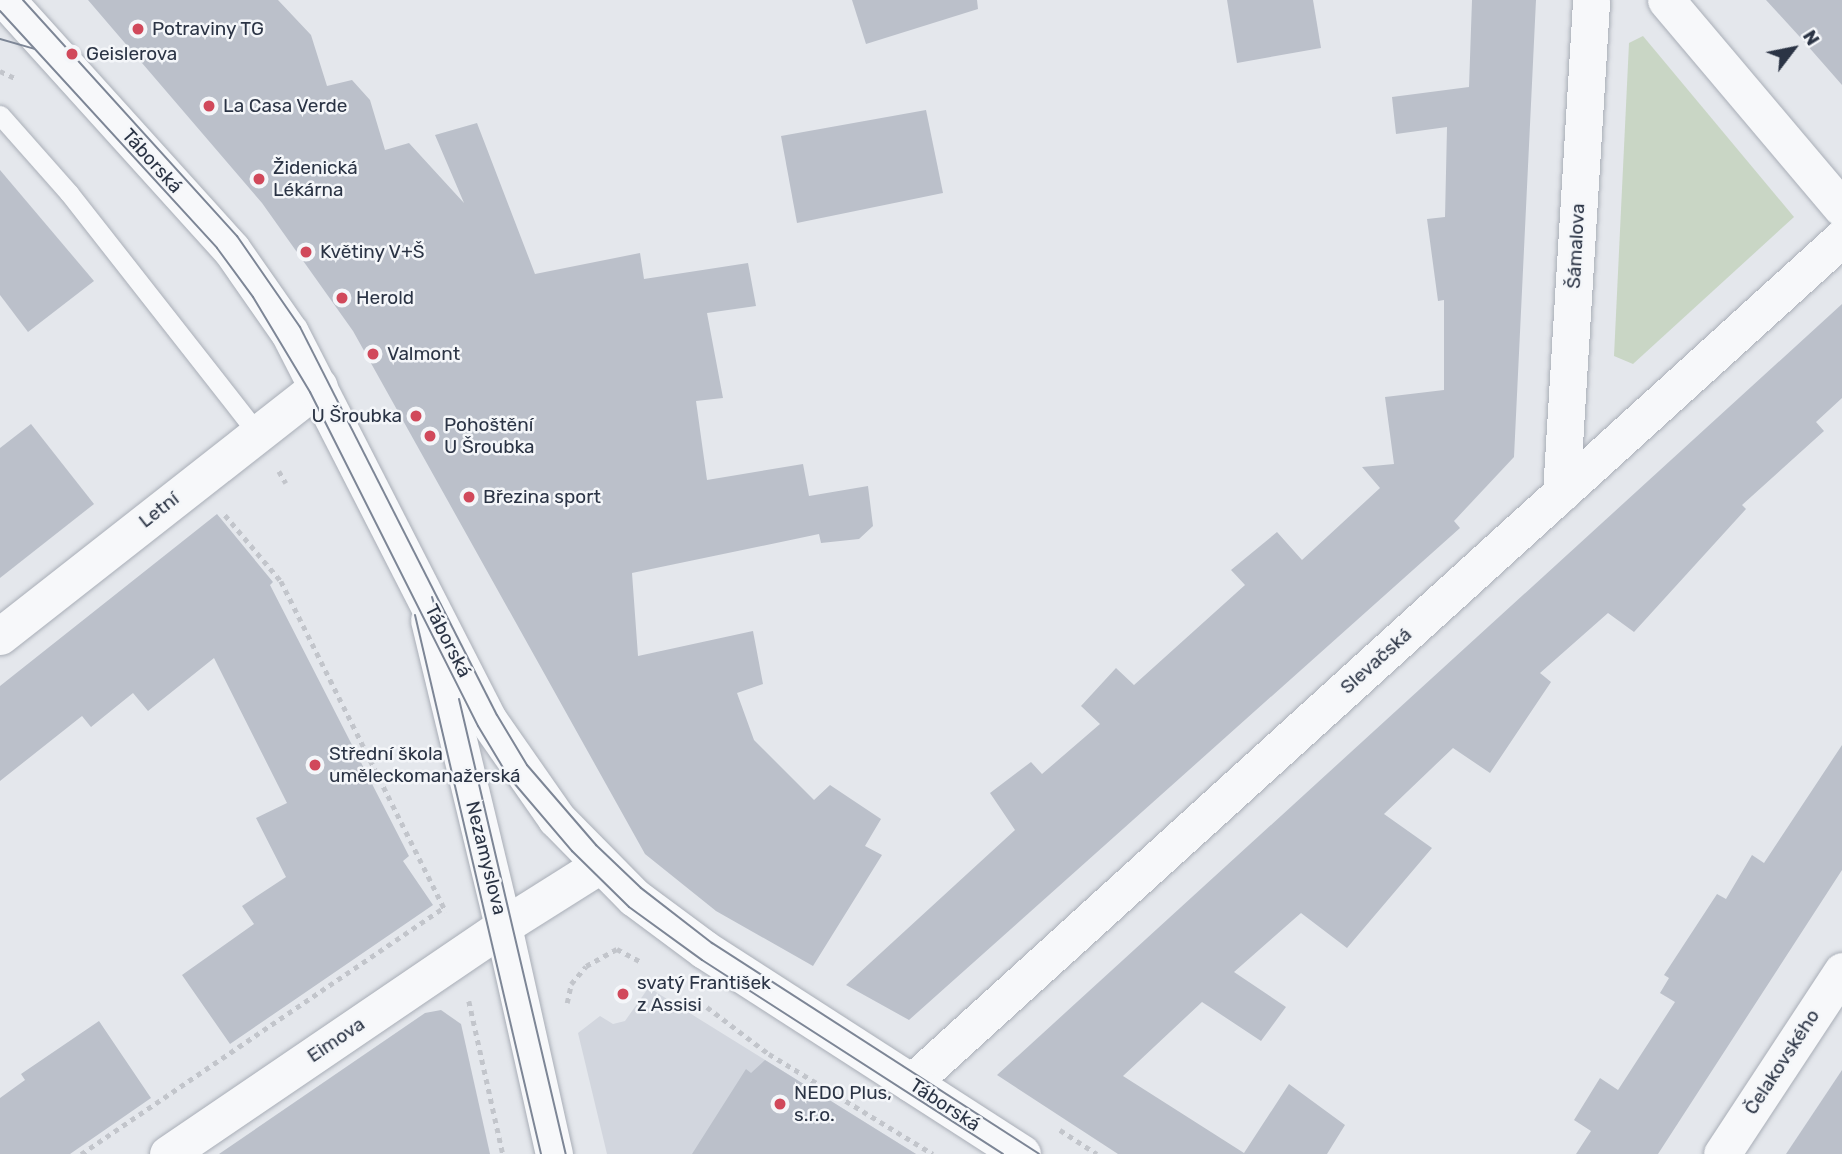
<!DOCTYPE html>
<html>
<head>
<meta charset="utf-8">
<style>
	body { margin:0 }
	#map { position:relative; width:1842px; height:1154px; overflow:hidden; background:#e4e7ec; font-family:Rubik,sans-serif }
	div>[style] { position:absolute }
	.built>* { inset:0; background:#d2d6de }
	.green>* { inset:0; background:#c9d6c5 }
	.building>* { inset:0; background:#bbc0ca }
	.path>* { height:4.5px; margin-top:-2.25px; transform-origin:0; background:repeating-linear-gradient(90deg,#c2c5cb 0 5px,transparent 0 10px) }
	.roads { filter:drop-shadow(0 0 2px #a9aeb7) drop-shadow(0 0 2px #a9aeb7) }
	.service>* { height:19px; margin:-9.5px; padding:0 9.5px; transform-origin:9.5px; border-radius:9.5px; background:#f7f8fa }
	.minor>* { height:37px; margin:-18.5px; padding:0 18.5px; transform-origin:18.5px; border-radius:18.5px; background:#f7f8fa }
	.tertiary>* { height:38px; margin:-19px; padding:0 19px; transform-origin:19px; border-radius:19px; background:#f7f8fa }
	.tram>* { height:2px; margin:-1px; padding:0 1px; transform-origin:1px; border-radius:1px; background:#7d8696 }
	.dots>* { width:19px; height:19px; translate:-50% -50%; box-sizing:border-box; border:4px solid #f4f6f9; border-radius:50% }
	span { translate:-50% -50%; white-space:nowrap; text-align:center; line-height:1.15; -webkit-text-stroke:5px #f4f6f9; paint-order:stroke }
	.poi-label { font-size:19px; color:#2b3445 }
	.left { translate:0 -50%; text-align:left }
	.right { translate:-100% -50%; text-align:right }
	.street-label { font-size:19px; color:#2b3445 }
	.north { position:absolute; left:1758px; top:14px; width:70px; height:70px; -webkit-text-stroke:5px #f4f6f9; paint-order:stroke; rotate:58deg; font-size:19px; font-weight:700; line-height:28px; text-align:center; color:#2b3445 }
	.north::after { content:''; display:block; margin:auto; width:24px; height:32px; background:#2b3445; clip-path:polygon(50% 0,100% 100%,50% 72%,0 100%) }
</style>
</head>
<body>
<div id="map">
	<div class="built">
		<div style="clip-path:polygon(649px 987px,659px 994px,916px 1154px,607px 1154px,578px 1033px,600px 1016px,613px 1024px,625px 1021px)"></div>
	</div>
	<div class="green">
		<div style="clip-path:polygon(1643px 36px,1794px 217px,1633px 364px,1614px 356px,1629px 43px)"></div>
	</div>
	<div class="building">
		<div style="clip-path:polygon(88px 0,278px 0,311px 35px,327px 86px,352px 80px,370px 100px,385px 150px,409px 143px,464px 203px,435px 135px,477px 123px,535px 274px,640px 253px,644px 279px,748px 263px,756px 306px,707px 313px,723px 398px,696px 401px,707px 480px,803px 464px,809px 496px,868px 486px,873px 526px,859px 539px,821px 543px,819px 534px,632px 573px,638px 656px,753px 631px,763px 684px,737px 693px,754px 740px,814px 800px,830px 785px,881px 819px,865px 846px,882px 855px,813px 966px,716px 911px,645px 854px,353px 331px,262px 203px)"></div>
		<div style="clip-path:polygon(852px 0,977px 0,978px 9px,866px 44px)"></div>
		<div style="clip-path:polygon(1227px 0,1313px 0,1321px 48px,1237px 63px)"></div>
		<div style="clip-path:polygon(1472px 0,1536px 0,1514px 457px,1454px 521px,1460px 528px,909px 1020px,846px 985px,1015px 830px,990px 793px,1031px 762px,1042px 774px,1100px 724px,1081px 706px,1116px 668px,1134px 685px,1245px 585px,1231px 570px,1277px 532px,1302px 560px,1380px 488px,1362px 467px,1394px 464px,1385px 397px,1444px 390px,1444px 300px,1438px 301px,1427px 219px,1445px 217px,1447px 127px,1396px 134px,1392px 97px,1469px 87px)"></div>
		<div style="clip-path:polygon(1766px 0,1842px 0,1842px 85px,1799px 36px)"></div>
		<div style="clip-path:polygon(926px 110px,943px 193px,797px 223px,781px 136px)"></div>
		<div style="clip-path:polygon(0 170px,94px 281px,28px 332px,0 295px)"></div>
		<div style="clip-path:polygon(1842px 304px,1842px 398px,1816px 422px,1824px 431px,1742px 505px,1746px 509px,1634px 632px,1608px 613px,1540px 673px,1551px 682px,1490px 773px,1453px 748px,1384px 814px,1432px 848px,1347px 948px,1301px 913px,1234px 972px,1286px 1007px,1261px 1041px,1202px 1002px,1123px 1076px,1244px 1153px,1289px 1084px,1345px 1125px,1327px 1154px,1118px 1154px,997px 1075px)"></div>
		<div style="clip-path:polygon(31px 424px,94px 504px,0 578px,0 448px)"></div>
		<div style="clip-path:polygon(217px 514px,273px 582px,270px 585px,409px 856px,403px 861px,433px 905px,230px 1044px,182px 975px,254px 924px,242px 906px,286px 877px,256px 818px,287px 803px,214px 658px,148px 711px,133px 693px,91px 727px,82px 716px,0 781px,0 686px)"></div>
		<div style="clip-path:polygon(1842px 745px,1842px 870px,1658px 1154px,1576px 1154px,1591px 1131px,1574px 1120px,1600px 1078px,1618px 1090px,1675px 1002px,1660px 993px,1669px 978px,1664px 975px,1717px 894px,1726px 899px,1752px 855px,1764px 863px)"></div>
		<div style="clip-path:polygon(441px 1010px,461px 1024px,490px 1154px,219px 1154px,425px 1013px)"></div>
		<div style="clip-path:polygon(99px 1021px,151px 1098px,70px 1154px,0 1154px,0 1098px,25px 1080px,21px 1074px)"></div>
		<div style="clip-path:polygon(765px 1060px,916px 1154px,692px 1154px,746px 1069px,751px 1073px)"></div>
		<div style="clip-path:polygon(1842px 1070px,1842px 1154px,1786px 1154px)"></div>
	</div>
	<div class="path">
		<div style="left:0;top:71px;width:17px;rotate:25deg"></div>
		<div style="left:279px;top:471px;width:14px;rotate:60deg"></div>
		<div style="left:225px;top:515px;width:87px;rotate:49.7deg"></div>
		<div style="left:281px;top:581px;width:370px;rotate:63.5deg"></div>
		<div style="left:469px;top:1001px;width:157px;rotate:77.5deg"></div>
		<div style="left:567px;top:1003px;width:19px;rotate:-78deg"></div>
		<div style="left:571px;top:984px;width:23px;rotate:-50deg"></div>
		<div style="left:586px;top:966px;width:35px;rotate:-29deg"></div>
		<div style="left:617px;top:949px;width:26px;rotate:28deg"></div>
		<div style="left:707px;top:1007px;width:78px;rotate:37.2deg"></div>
		<div style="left:769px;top:1054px;width:192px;rotate:31.4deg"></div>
		<div style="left:1060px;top:1130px;width:44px;rotate:33deg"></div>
		<div style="left:81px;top:1154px;width:439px;rotate:-34.2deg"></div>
	</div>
	<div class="roads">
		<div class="service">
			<div style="left:0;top:115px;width:104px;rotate:48.5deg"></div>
			<div style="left:69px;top:193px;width:305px;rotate:51.9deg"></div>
		</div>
		<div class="minor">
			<div style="left:1666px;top:0;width:272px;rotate:49.8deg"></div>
			<div style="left:1561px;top:493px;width:494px;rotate:-86.5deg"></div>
			<div style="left:429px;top:620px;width:315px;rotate:76.4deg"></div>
			<div style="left:503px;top:926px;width:115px;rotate:-32.2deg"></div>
			<div style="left:0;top:636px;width:405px;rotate:-38.1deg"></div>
			<div style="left:911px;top:1083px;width:1257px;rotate:-42.23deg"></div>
			<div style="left:168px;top:1154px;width:405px;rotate:-34.2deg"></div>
			<div style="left:503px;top:926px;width:234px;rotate:77.4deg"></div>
			<div style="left:1722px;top:1154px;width:219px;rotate:-56.7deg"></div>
		</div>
		<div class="tertiary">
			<div style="left:6px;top:0;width:337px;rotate:47.9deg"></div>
			<div style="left:232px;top:250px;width:101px;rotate:55.1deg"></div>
			<div style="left:290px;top:333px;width:435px;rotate:62.9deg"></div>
			<div style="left:488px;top:720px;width:121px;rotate:55.1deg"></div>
			<div style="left:557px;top:819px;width:111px;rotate:45.4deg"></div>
			<div style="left:635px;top:898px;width:87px;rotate:36.6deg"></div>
			<div style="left:705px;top:950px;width:377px;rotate:32.8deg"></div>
		</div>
	</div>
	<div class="tram">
		<div style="left:23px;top:0;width:319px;rotate:47.8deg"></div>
		<div style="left:237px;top:236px;width:111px;rotate:55.3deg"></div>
		<div style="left:300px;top:327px;width:435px;rotate:63.1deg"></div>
		<div style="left:497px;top:715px;width:58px;rotate:59deg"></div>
		<div style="left:527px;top:765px;width:106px;rotate:49.2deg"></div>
		<div style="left:596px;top:845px;width:62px;rotate:43.7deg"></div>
		<div style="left:641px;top:888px;width:90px;rotate:37.8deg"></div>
		<div style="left:712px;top:943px;width:389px;rotate:32.8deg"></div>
		<div style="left:0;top:11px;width:321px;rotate:47.5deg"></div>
		<div style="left:217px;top:248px;width:61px;rotate:53.7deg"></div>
		<div style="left:253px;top:297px;width:111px;rotate:59deg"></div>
		<div style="left:310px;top:392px;width:374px;rotate:63.3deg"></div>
		<div style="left:478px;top:726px;width:58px;rotate:59deg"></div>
		<div style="left:508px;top:776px;width:99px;rotate:49.5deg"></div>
		<div style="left:572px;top:851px;width:80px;rotate:44.5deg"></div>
		<div style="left:629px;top:907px;width:90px;rotate:36deg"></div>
		<div style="left:702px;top:960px;width:358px;rotate:32.8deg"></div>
		<div style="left:0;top:39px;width:35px;rotate:16deg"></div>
		<div style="left:432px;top:597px;width:49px;rotate:73.4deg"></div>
		<div style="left:415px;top:615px;width:554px;rotate:76.84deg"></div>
		<div style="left:459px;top:699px;width:467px;rotate:76.8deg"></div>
	</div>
	<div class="dots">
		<div style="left:138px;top:29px;background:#d1495b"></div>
		<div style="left:72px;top:54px;background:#d1495b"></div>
		<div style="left:209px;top:106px;background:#d1495b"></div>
		<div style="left:259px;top:179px;background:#d1495b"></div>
		<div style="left:306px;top:252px;background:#d1495b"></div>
		<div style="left:342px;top:298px;background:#d1495b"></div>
		<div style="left:373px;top:354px;background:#d1495b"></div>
		<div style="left:416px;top:416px;background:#d1495b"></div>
		<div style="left:430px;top:436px;background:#d1495b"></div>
		<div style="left:469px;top:497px;background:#d1495b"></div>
		<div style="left:315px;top:765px;background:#d1495b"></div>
		<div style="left:623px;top:994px;background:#d1495b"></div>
		<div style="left:780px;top:1104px;background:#d1495b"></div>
	</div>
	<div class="poi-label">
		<span class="left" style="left:152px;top:29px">Potraviny TG</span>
		<span class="left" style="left:86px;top:54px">Geislerova</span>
		<span class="left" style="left:223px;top:106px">La Casa Verde</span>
		<span class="left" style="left:273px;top:179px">Židenická<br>Lékárna</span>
		<span class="left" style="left:320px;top:252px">Květiny V+Š</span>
		<span class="left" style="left:356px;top:298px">Herold</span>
		<span class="left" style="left:387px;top:354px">Valmont</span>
		<span class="right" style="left:402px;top:416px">U Šroubka</span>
		<span class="left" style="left:444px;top:436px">Pohoštění<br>U Šroubka</span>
		<span class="left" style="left:483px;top:497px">Březina sport</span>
		<span class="left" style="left:329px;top:765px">Střední škola<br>uměleckomanažerská</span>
		<span class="left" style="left:637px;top:994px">svatý František<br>z Assisi</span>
		<span class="left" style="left:794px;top:1104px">NEDO Plus,<br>s.r.o.</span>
	</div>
	<div class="street-label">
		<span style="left:152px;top:161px;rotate:48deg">Táborská</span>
		<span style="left:1576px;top:246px;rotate:-87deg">Šámalova</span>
		<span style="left:159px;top:510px;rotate:-38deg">Letní</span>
		<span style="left:448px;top:641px;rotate:63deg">Táborská</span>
		<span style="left:1376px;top:661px;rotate:-42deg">Slevačská</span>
		<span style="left:486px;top:858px;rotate:76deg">Nezamyslova</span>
		<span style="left:336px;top:1040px;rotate:-34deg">Eimova</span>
		<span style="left:1782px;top:1062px;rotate:-57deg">Čelakovského</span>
		<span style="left:945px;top:1105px;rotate:33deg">Táborská</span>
	</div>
	<div class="north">N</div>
</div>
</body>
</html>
